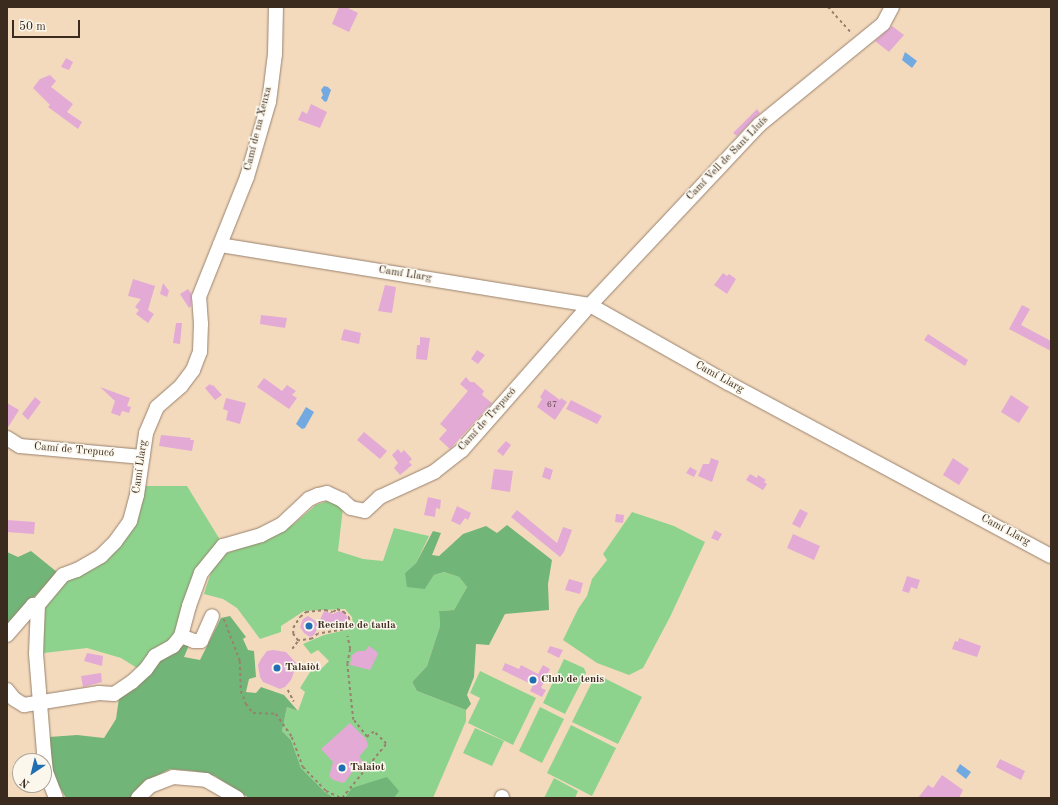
<!DOCTYPE html>
<html>
<head>
<meta charset="utf-8">
<style>
	body { margin:0 }
	#map { position:relative; width:1058px; height:805px; overflow:hidden; background:#f4dabd; font-family:"Old Standard TT",serif }
	div>[style] { position:absolute }
	.green>* { inset:0; background:#8dd38d }
	.forest>* { inset:0; background:#72b578 }
	.water>* { inset:0; background:#73a9e1 }
	.building>* { inset:0; background:#e2aad5 }
	.path>* { height:1.5px; margin-top:-0.75px; transform-origin:0; background:repeating-linear-gradient(90deg,#98826e 0 3px,transparent 0 6px) }
	.roads { filter:drop-shadow(0 0 1px #98826e) drop-shadow(0 0 1px #98826e) }
	.minor>* { height:14px; margin:-7px; padding:0 7px; transform-origin:7px; border-radius:7px; background:#fff }
	.dots>* { width:11px; height:11px; translate:-50% -50%; box-sizing:border-box; border:2px solid #fbf7ec; border-radius:50% }
	span { translate:-50% -50%; white-space:nowrap; text-align:center; line-height:1.15; -webkit-text-stroke:3px #fbf7ec; paint-order:stroke }
	.number-label { font-size:9px; color:#654a4c }
	.number-label span { -webkit-text-stroke-width:0 }
	.street-label { font-size:11px; color:#3b2a1e }
	.poi-label { font-size:11px; color:#3b2a1e; font-weight:700 }
	.left { translate:0 -50%; text-align:left }
	.frame { position:absolute; inset:0; border:8px solid #3b2a1e; pointer-events:none }
	.north { position:absolute; left:12px; top:753px; width:40px; height:40px; box-sizing:border-box; background:#fbf7ec; border:1px solid #aea59a; border-radius:50%; rotate:215deg; font-size:11px; font-weight:700; line-height:16px; text-align:center; color:#3b2a1e }
	.north::after { content:''; display:block; margin:auto; width:14px; height:18px; background:#1f6fb2; clip-path:polygon(50% 0,100% 100%,50% 72%,0 100%) }
	.scale { position:absolute; left:12px; top:20px; width:68px; height:18px; box-sizing:border-box; border:2px solid #3b2a1e; border-top:0; padding-left:5px; font-size:12px; line-height:14px; white-space:nowrap; color:#3b2a1e; -webkit-text-stroke:3px #fbf7ec; paint-order:stroke }
</style>
</head>
<body>
<div id="map">
	<div class="green">
		<div style="clip-path:polygon(145px 486px,187px 486px,222px 543px,175px 638px,137px 668px,121px 658px,87px 648px,44px 653px,43px 606px,68px 577px,115px 550px,139px 517px)"></div>
		<div style="clip-path:polygon(328px 501px,343px 508px,338px 551px,363px 559px,383px 561px,394px 528px,429px 536px,416px 563px,405px 573px,425px 589px,434px 575px,444px 572px,459px 577px,467px 587px,454px 610px,439px 611px,440px 626px,427px 666px,412px 682px,417px 691px,466px 710px,466px 721px,433px 798px,334px 798px,325px 792px,301px 768px,291px 740px,282px 731px,287px 707px,298px 711px,305px 692px,300px 688px,312px 669px,319px 671px,329px 661px,318px 650px,311px 654px,303px 644px,324px 635px,350px 629px,353px 625px,352px 617px,345px 609px,304px 611px,281px 626px,281px 632px,260px 639px,237px 608px,223px 599px,204px 594px,212px 569px,225px 554px,273px 536px,294px 524px,316px 505px)"></div>
		<div style="clip-path:polygon(632px 512px,674px 526px,705px 542px,670px 617px,643px 668px,629px 675px,597px 663px,563px 640px,578px 609px,587px 596px,592px 579px,607px 560px,603px 554px)"></div>
		<div style="clip-path:polygon(564px 659px,584px 668px,586px 673px,565px 714px,543px 703px)"></div>
		<div style="clip-path:polygon(480px 671px,536px 698px,513px 745px,468px 723px,480px 698px,470px 693px)"></div>
		<div style="clip-path:polygon(596px 674px,642px 697px,618px 744px,572px 722px)"></div>
		<div style="clip-path:polygon(540px 707px,564px 719px,542px 763px,519px 751px)"></div>
		<div style="clip-path:polygon(571px 725px,616px 748px,592px 796px,547px 773px)"></div>
		<div style="clip-path:polygon(475px 728px,504px 741px,492px 766px,463px 753px)"></div>
		<div style="clip-path:polygon(554px 778px,578px 791px,575px 798px,544px 798px)"></div>
	</div>
	<div class="forest">
		<div style="clip-path:polygon(507px 525px,552px 560px,548px 584px,549px 610px,505px 614px,489px 645px,476px 644px,474px 677px,467px 695px,471px 704px,466px 710px,417px 691px,412px 682px,427px 666px,440px 626px,439px 611px,454px 610px,467px 587px,459px 577px,444px 572px,434px 575px,425px 589px,407px 587px,405px 573px,416px 563px,433px 531px,441px 533px,432px 555px,439px 556px,463px 534px,486px 526px,497px 533px)"></div>
		<div style="clip-path:polygon(31px 551px,57px 572px,7px 627px,7px 552px,18px 557px)"></div>
		<div style="clip-path:polygon(230px 616px,246px 637px,243px 639px,248px 650px,254px 651px,256px 677px,249px 679px,246px 692px,256px 693px,261px 687px,284px 695px,298px 711px,287px 707px,282px 731px,291px 740px,301px 768px,325px 792px,334px 798px,249px 798px,215px 776px,194px 771px,170px 769px,156px 776px,130px 798px,66px 798px,53px 776px,49px 737px,77px 735px,104px 738px,116px 719px,119px 698px,182px 639px,190px 643px,184px 657px,200px 660px,221px 618px)"></div>
		<div style="clip-path:polygon(387px 777px,399px 791px,394px 798px,345px 798px,352px 788px)"></div>
	</div>
	<div class="water">
		<div style="clip-path:polygon(905px 52px,917px 61px,912px 68px,902px 60px)"></div>
		<div style="clip-path:polygon(324px 86px,328px 87px,331px 90px,327px 101px,325px 102px,321px 98px,323px 95px,321px 90px)"></div>
		<div style="clip-path:polygon(306px 407px,314px 412px,305px 428px,302px 429px,296px 424px)"></div>
		<div style="clip-path:polygon(960px 764px,971px 772px,966px 779px,956px 771px)"></div>
	</div>
	<div class="building">
		<div style="clip-path:polygon(339px 7px,346px 7px,358px 13px,349px 32px,332px 24px)"></div>
		<div style="clip-path:polygon(892px 26px,904px 35px,889px 52px,875px 41px)"></div>
		<div style="clip-path:polygon(66px 58px,73px 62px,69px 70px,61px 67px)"></div>
		<div style="clip-path:polygon(50px 75px,56px 81px,51px 87px,73px 104px,67px 112px,82px 122px,78px 129px,48px 107px,50px 105px,33px 88px,40px 79px)"></div>
		<div style="clip-path:polygon(311px 104px,327px 112px,320px 128px,298px 120px,302px 111px,307px 114px)"></div>
		<div style="clip-path:polygon(757px 109px,760px 113px,737px 136px,733px 133px)"></div>
		<div style="clip-path:polygon(723px 273px,727px 276px,729px 274px,736px 279px,727px 294px,714px 285px)"></div>
		<div style="clip-path:polygon(133px 279px,155px 286px,148px 310px,154px 314px,148px 323px,136px 314px,139px 310px,135px 307px,141px 299px,128px 296px)"></div>
		<div style="clip-path:polygon(163px 283px,169px 291px,167px 297px,160px 294px)"></div>
		<div style="clip-path:polygon(385px 285px,396px 287px,392px 313px,378px 311px)"></div>
		<div style="clip-path:polygon(188px 289px,191px 293px,191px 306px,189px 308px,180px 294px)"></div>
		<div style="clip-path:polygon(1022px 305px,1030px 309px,1021px 325px,1051px 341px,1051px 351px,1009px 329px)"></div>
		<div style="clip-path:polygon(261px 315px,287px 318px,285px 328px,260px 324px)"></div>
		<div style="clip-path:polygon(176px 323px,182px 323px,180px 344px,173px 343px)"></div>
		<div style="clip-path:polygon(344px 329px,361px 333px,359px 344px,341px 340px)"></div>
		<div style="clip-path:polygon(928px 334px,968px 360px,965px 366px,924px 340px)"></div>
		<div style="clip-path:polygon(420px 337px,430px 338px,427px 360px,416px 359px,417px 345px,420px 345px)"></div>
		<div style="clip-path:polygon(477px 350px,485px 355px,478px 364px,471px 359px)"></div>
		<div style="clip-path:polygon(466px 377px,470px 382px,474px 382px,484px 391px,482px 395px,492px 403px,450px 449px,439px 439px,447px 430px,440px 424px,468px 391px,460px 384px)"></div>
		<div style="clip-path:polygon(264px 378px,282px 391px,287px 385px,296px 391px,292px 395px,297px 398px,289px 409px,257px 387px)"></div>
		<div style="clip-path:polygon(210px 384px,212px 386px,213px 385px,222px 395px,215px 400px,205px 388px)"></div>
		<div style="clip-path:polygon(100px 387px,130px 398px,127px 406px,131px 407px,129px 413px,122px 411px,120px 416px,111px 413px,115px 401px)"></div>
		<div style="clip-path:polygon(545px 389px,560px 400px,561px 398px,567px 402px,555px 420px,537px 407px,542px 399px,540px 397px)"></div>
		<div style="clip-path:polygon(1011px 395px,1029px 407px,1019px 423px,1001px 412px)"></div>
		<div style="clip-path:polygon(35px 397px,41px 402px,28px 420px,22px 414px)"></div>
		<div style="clip-path:polygon(226px 398px,246px 403px,240px 424px,226px 420px,228px 411px,223px 409px)"></div>
		<div style="clip-path:polygon(571px 400px,602px 416px,597px 424px,566px 409px)"></div>
		<div style="clip-path:polygon(7px 403px,19px 410px,7px 429px)"></div>
		<div style="clip-path:polygon(364px 432px,387px 451px,380px 459px,357px 440px)"></div>
		<div style="clip-path:polygon(161px 435px,191px 438px,190px 440px,194px 440px,192px 451px,159px 446px)"></div>
		<div style="clip-path:polygon(506px 441px,511px 445px,503px 456px,497px 451px)"></div>
		<div style="clip-path:polygon(398px 449px,401px 453px,404px 450px,412px 459px,409px 462px,412px 465px,400px 475px,394px 468px,398px 463px,392px 455px)"></div>
		<div style="clip-path:polygon(711px 458px,719px 461px,712px 482px,698px 476px,703px 464px,709px 464px)"></div>
		<div style="clip-path:polygon(953px 458px,969px 469px,959px 485px,943px 475px)"></div>
		<div style="clip-path:polygon(545px 467px,553px 470px,550px 480px,542px 477px)"></div>
		<div style="clip-path:polygon(690px 467px,697px 471px,694px 477px,686px 473px)"></div>
		<div style="clip-path:polygon(494px 469px,513px 471px,510px 492px,491px 489px)"></div>
		<div style="clip-path:polygon(750px 474px,757px 478px,758px 475px,766px 480px,764px 482px,767px 484px,763px 490px,746px 480px)"></div>
		<div style="clip-path:polygon(428px 497px,441px 500px,440px 509px,436px 508px,435px 517px,424px 515px)"></div>
		<div style="clip-path:polygon(457px 506px,471px 513px,468px 520px,465px 518px,460px 525px,451px 521px)"></div>
		<div style="clip-path:polygon(800px 509px,808px 513px,800px 528px,792px 524px)"></div>
		<div style="clip-path:polygon(517px 510px,557px 543px,563px 527px,572px 530px,564px 552px,560px 557px,511px 517px)"></div>
		<div style="clip-path:polygon(616px 514px,624px 515px,623px 523px,615px 522px)"></div>
		<div style="clip-path:polygon(7px 520px,35px 522px,34px 534px,7px 532px)"></div>
		<div style="clip-path:polygon(715px 530px,722px 534px,718px 541px,711px 538px)"></div>
		<div style="clip-path:polygon(793px 534px,820px 546px,814px 560px,787px 548px)"></div>
		<div style="clip-path:polygon(907px 576px,920px 580px,917px 589px,911px 587px,909px 593px,902px 591px)"></div>
		<div style="clip-path:polygon(569px 579px,583px 583px,580px 594px,565px 590px)"></div>
		<div style="clip-path:polygon(324px 611px,333px 614px,339px 611px,343px 612px,347px 616px,347px 626px,337px 629px,329px 624px,319px 622px)"></div>
		<div style="clip-path:polygon(308px 616px,320px 624px,314px 635px,310px 637px,304px 633px,300px 627px,303px 619px)"></div>
		<div style="clip-path:polygon(959px 638px,981px 646px,977px 657px,952px 649px,955px 641px,958px 642px)"></div>
		<div style="clip-path:polygon(369px 646px,376px 651px,378px 654px,370px 670px,350px 665px,352px 655px,358px 651px,365px 651px)"></div>
		<div style="clip-path:polygon(550px 646px,563px 650px,559px 658px,547px 652px)"></div>
		<div style="clip-path:polygon(273px 650px,286px 652px,297px 664px,291px 680px,285px 687px,280px 689px,263px 682px,260px 677px,258px 665px,261px 659px,267px 651px)"></div>
		<div style="clip-path:polygon(87px 653px,103px 656px,102px 666px,84px 661px)"></div>
		<div style="clip-path:polygon(505px 663px,519px 669px,521px 665px,538px 674px,543px 665px,550px 669px,541px 688px,546px 690px,542px 697px,530px 691px,533px 685px,502px 670px)"></div>
		<div style="clip-path:polygon(101px 673px,102px 682px,83px 687px,81px 676px)"></div>
		<div style="clip-path:polygon(350px 723px,366px 739px,368px 746px,359px 757px,366px 765px,359px 772px,353px 771px,344px 783px,333px 780px,329px 776px,333px 762px,321px 749px)"></div>
		<div style="clip-path:polygon(1000px 759px,1025px 771px,1021px 780px,996px 767px)"></div>
		<div style="clip-path:polygon(942px 775px,963px 790px,959px 798px,918px 798px,928px 785px,933px 788px)"></div>
	</div>
	<div class="path">
		<div style="left:828px;top:7px;width:36px;rotate:48deg"></div>
		<div style="left:224px;top:619px;width:45px;rotate:69.1deg"></div>
		<div style="left:240px;top:661px;width:30px;rotate:88deg"></div>
		<div style="left:241px;top:691px;width:14px;rotate:69deg"></div>
		<div style="left:246px;top:704px;width:11px;rotate:52deg"></div>
		<div style="left:253px;top:713px;width:23px;rotate:2deg"></div>
		<div style="left:276px;top:714px;width:28px;rotate:55deg"></div>
		<div style="left:292px;top:737px;width:32px;rotate:70deg"></div>
		<div style="left:303px;top:767px;width:33px;rotate:46deg"></div>
		<div style="left:326px;top:791px;width:17px;rotate:25deg"></div>
		<div style="left:292px;top:649px;width:10px;rotate:-53deg"></div>
		<div style="left:298px;top:641px;width:9px;rotate:-126deg"></div>
		<div style="left:293px;top:634px;width:6px;rotate:-90deg"></div>
		<div style="left:293px;top:628px;width:13px;rotate:-58deg"></div>
		<div style="left:300px;top:617px;width:8px;rotate:-40deg"></div>
		<div style="left:306px;top:612px;width:19px;rotate:-6deg"></div>
		<div style="left:325px;top:610px;width:8px;rotate:14deg"></div>
		<div style="left:333px;top:612px;width:5px;rotate:-37deg"></div>
		<div style="left:337px;top:609px;width:8px;rotate:23deg"></div>
		<div style="left:344px;top:612px;width:7px;rotate:45deg"></div>
		<div style="left:349px;top:617px;width:6px;rotate:81deg"></div>
		<div style="left:350px;top:623px;width:4px;rotate:117deg"></div>
		<div style="left:348px;top:627px;width:6px;rotate:149deg"></div>
		<div style="left:343px;top:630px;width:25px;rotate:171deg"></div>
		<div style="left:318px;top:634px;width:8px;rotate:140deg"></div>
		<div style="left:312px;top:639px;width:14px;rotate:172deg"></div>
		<div style="left:288px;top:690px;width:13px;rotate:63deg"></div>
		<div style="left:342px;top:798px;width:70px;rotate:-50.8deg"></div>
		<div style="left:386px;top:744px;width:17px;rotate:-135deg"></div>
		<div style="left:374px;top:732px;width:9px;rotate:144deg"></div>
		<div style="left:367px;top:737px;width:22px;rotate:-129deg"></div>
		<div style="left:353px;top:720px;width:56px;rotate:-96.1deg"></div>
		<div style="left:347px;top:664px;width:15px;rotate:-79deg"></div>
		<div style="left:350px;top:649px;width:13px;rotate:-103deg"></div>
	</div>
	<div class="roads">
		<div class="minor">
			<div style="left:220px;top:245px;width:375px;rotate:9.2deg"></div>
			<div style="left:590px;top:305px;width:159px;rotate:29.5deg"></div>
			<div style="left:728px;top:383px;width:366px;rotate:28.2deg"></div>
			<div style="left:7px;top:438px;width:15px;rotate:32deg"></div>
			<div style="left:20px;top:446px;width:123px;rotate:5.1deg"></div>
			<div style="left:7px;top:635px;width:40px;rotate:-49deg"></div>
			<div style="left:33px;top:605px;width:5px"></div>
			<div style="left:181px;top:636px;width:14px;rotate:21deg"></div>
			<div style="left:194px;top:641px;width:7px"></div>
			<div style="left:201px;top:641px;width:27px;rotate:-66deg"></div>
			<div style="left:7px;top:690px;width:11px;rotate:52deg"></div>
			<div style="left:14px;top:699px;width:12px;rotate:31deg"></div>
			<div style="left:24px;top:705px;width:76px;rotate:-9.1deg"></div>
			<div style="left:99px;top:693px;width:15px;rotate:4deg"></div>
			<div style="left:114px;top:694px;width:22px;rotate:-34deg"></div>
			<div style="left:132px;top:682px;width:19px;rotate:-43deg"></div>
			<div style="left:146px;top:669px;width:16px;rotate:-55deg"></div>
			<div style="left:155px;top:656px;width:21px;rotate:-29deg"></div>
			<div style="left:173px;top:646px;width:13px;rotate:-51deg"></div>
			<div style="left:181px;top:636px;width:31px;rotate:-75deg"></div>
			<div style="left:189px;top:606px;width:35px;rotate:-70deg"></div>
			<div style="left:201px;top:573px;width:35px;rotate:-51deg"></div>
			<div style="left:223px;top:546px;width:40px;rotate:-16deg"></div>
			<div style="left:261px;top:535px;width:22px;rotate:-27deg"></div>
			<div style="left:281px;top:525px;width:38px;rotate:-43deg"></div>
			<div style="left:309px;top:499px;width:10px;rotate:-24deg"></div>
			<div style="left:318px;top:495px;width:9px;rotate:-13deg"></div>
			<div style="left:327px;top:493px;width:17px;rotate:25deg"></div>
			<div style="left:342px;top:500px;width:12px;rotate:42deg"></div>
			<div style="left:351px;top:508px;width:14px;rotate:12deg"></div>
			<div style="left:365px;top:511px;width:21px;rotate:-43deg"></div>
			<div style="left:380px;top:497px;width:60px;rotate:-24.8deg"></div>
			<div style="left:434px;top:472px;width:36px;rotate:-38deg"></div>
			<div style="left:462px;top:450px;width:193px;rotate:-48.6deg"></div>
			<div style="left:590px;top:305px;width:247px;rotate:-46.8deg"></div>
			<div style="left:759px;top:125px;width:160px;rotate:-39.2deg"></div>
			<div style="left:883px;top:24px;width:19px;rotate:-62deg"></div>
			<div style="left:56px;top:798px;width:28px;rotate:-111deg"></div>
			<div style="left:46px;top:772px;width:19px;rotate:-96deg"></div>
			<div style="left:44px;top:753px;width:99px;rotate:-94.6deg"></div>
			<div style="left:36px;top:654px;width:49px;rotate:-87.7deg"></div>
			<div style="left:38px;top:605px;width:39px;rotate:-50deg"></div>
			<div style="left:63px;top:575px;width:15px;rotate:-20deg"></div>
			<div style="left:77px;top:570px;width:28px;rotate:-30deg"></div>
			<div style="left:101px;top:556px;width:20px;rotate:-45deg"></div>
			<div style="left:115px;top:542px;width:26px;rotate:-54deg"></div>
			<div style="left:130px;top:521px;width:27px;rotate:-75deg"></div>
			<div style="left:137px;top:495px;width:63px;rotate:-81.7deg"></div>
			<div style="left:146px;top:433px;width:28px;rotate:-67deg"></div>
			<div style="left:157px;top:407px;width:32px;rotate:-41deg"></div>
			<div style="left:181px;top:386px;width:20px;rotate:-53deg"></div>
			<div style="left:193px;top:370px;width:19px;rotate:-69deg"></div>
			<div style="left:200px;top:352px;width:28px;rotate:-88deg"></div>
			<div style="left:201px;top:324px;width:27px;rotate:-94deg"></div>
			<div style="left:199px;top:297px;width:129px;rotate:-68.2deg"></div>
			<div style="left:247px;top:177px;width:78px;rotate:-73.7deg"></div>
			<div style="left:269px;top:102px;width:48px;rotate:-82.9deg"></div>
			<div style="left:275px;top:54px;width:47px;rotate:-88.8deg"></div>
			<div style="left:138px;top:798px;width:17px;rotate:-45deg"></div>
			<div style="left:150px;top:786px;width:25px;rotate:-21deg"></div>
			<div style="left:173px;top:777px;width:33px;rotate:5deg"></div>
			<div style="left:206px;top:780px;width:36px;rotate:30deg"></div>
			<div style="left:502px;top:798px;width:1px;rotate:-90deg"></div>
		</div>
	</div>
	<div class="dots">
		<div style="left:309px;top:626px;background:#1f6fb2"></div>
		<div style="left:277px;top:668px;background:#1f6fb2"></div>
		<div style="left:533px;top:680px;background:#1f6fb2"></div>
		<div style="left:342px;top:768px;background:#1f6fb2"></div>
	</div>
	<div class="number-label">
		<span style="left:552px;top:405px">67</span>
	</div>
	<div class="street-label">
		<span style="left:259px;top:129px;rotate:-76deg">Camí de na Xenxa</span>
		<span style="left:728px;top:159px;rotate:-46deg">Camí Vell de Sant Lluís</span>
		<span style="left:405px;top:275px;rotate:9deg">Camí Llarg</span>
		<span style="left:719px;top:378px;rotate:29deg">Camí Llarg</span>
		<span style="left:488px;top:420px;rotate:-48deg">Camí de Trepucó</span>
		<span style="left:74px;top:451px;rotate:5deg">Camí de Trepucó</span>
		<span style="left:141px;top:467px;rotate:-82deg">Camí Llarg</span>
		<span style="left:1005px;top:531px;rotate:28deg">Camí Llarg</span>
	</div>
	<div class="poi-label">
		<span class="left" style="left:317px;top:626px">Recinte de taula</span>
		<span class="left" style="left:285px;top:668px">Talaiòt</span>
		<span class="left" style="left:541px;top:680px">Club de tenis</span>
		<span class="left" style="left:350px;top:768px">Talaiot</span>
	</div>
	<div class="frame"></div>
	<div class="north">N</div>
	<div class="scale">50 m</div>
</div>
</body>
</html>
